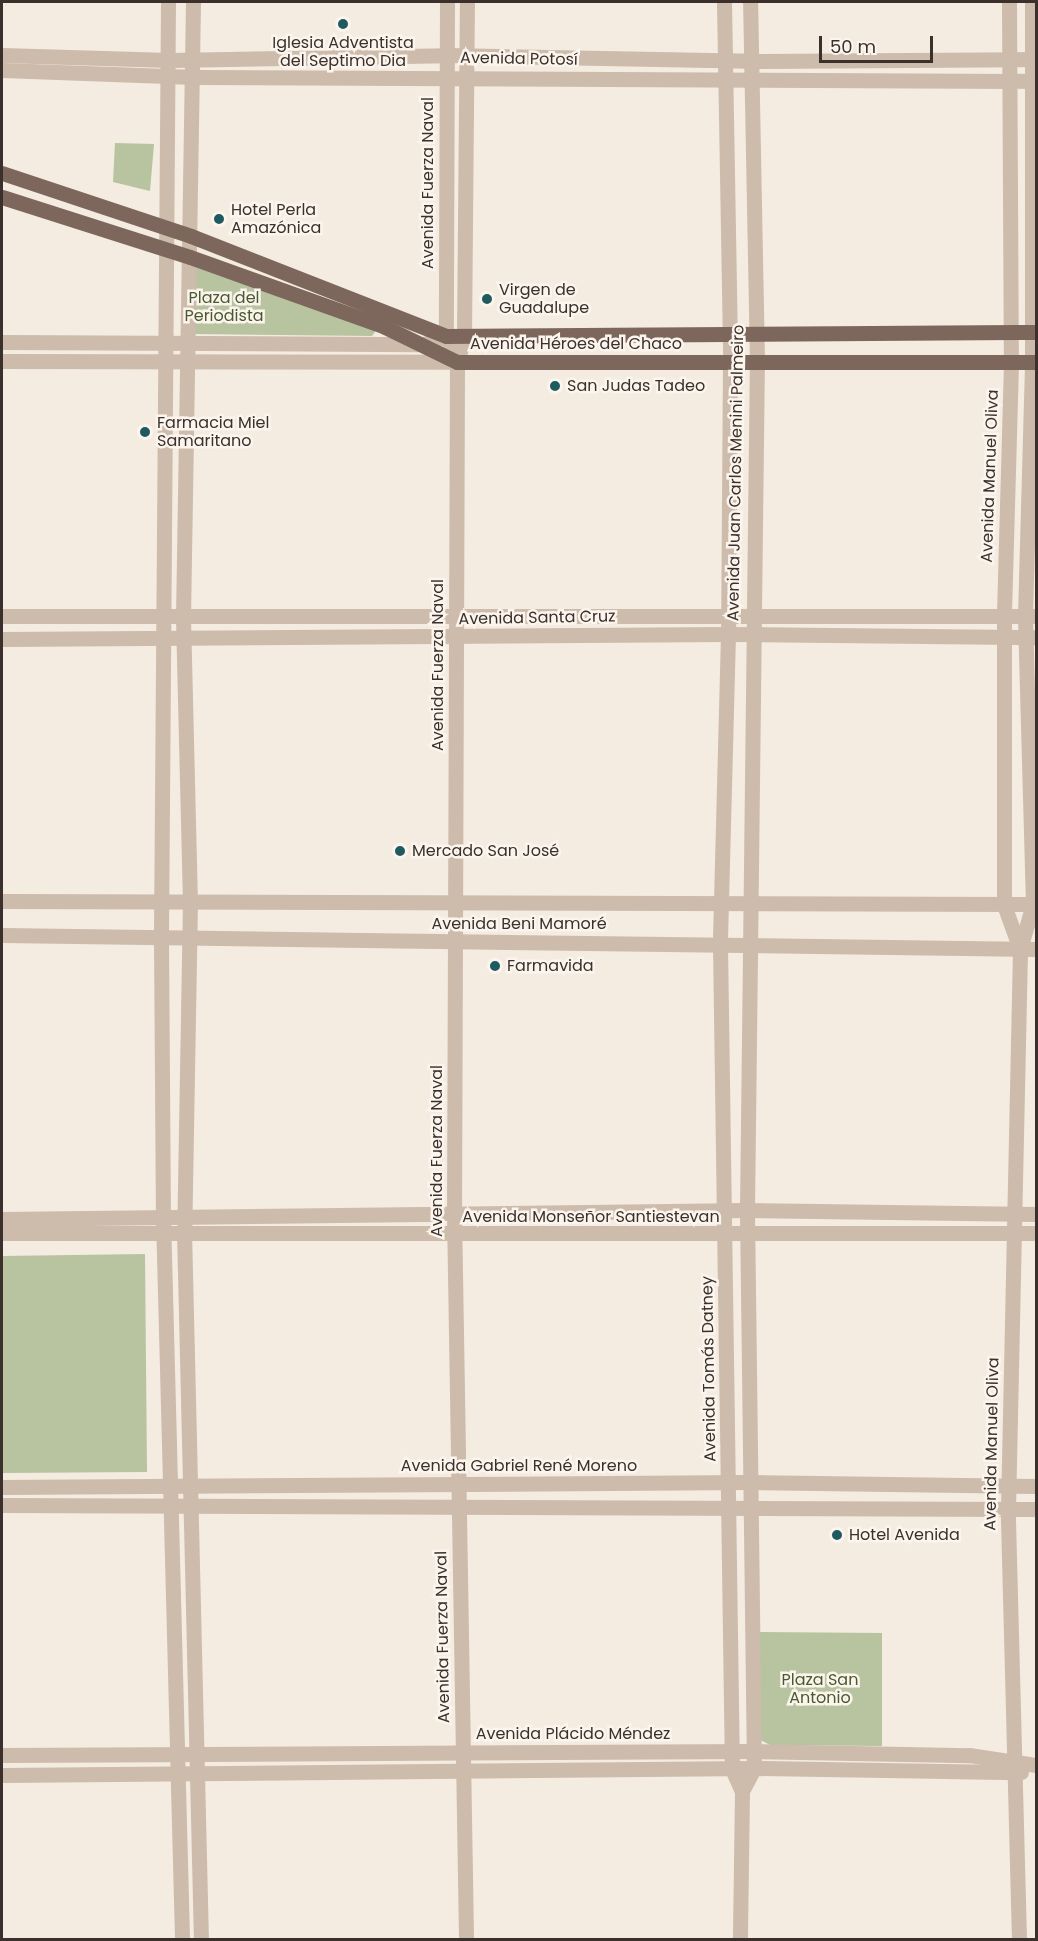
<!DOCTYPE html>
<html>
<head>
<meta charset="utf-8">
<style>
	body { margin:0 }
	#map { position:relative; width:1038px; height:1941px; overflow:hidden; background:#f4ebe1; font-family:Poppins,sans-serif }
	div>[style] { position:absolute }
	.green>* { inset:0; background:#b8c4a0 }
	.minor>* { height:15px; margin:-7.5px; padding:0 7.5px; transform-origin:7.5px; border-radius:7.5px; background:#cdbbac }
	.major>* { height:15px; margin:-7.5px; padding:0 7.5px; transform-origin:7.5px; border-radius:7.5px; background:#7d675c }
	.dots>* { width:16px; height:16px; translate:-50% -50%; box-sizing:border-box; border:3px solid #fbf5ee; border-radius:50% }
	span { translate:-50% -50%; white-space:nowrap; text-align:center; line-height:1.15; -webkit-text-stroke:5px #fbf5ee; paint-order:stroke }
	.poi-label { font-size:16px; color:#3b302b }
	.left { translate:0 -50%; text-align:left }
	.street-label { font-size:16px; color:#3b302b }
	.park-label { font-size:16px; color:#4a5a2e }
	.frame { position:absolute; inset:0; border:3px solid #3b302b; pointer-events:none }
	.scale { position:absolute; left:819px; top:36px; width:114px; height:27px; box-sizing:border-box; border:3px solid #3b302b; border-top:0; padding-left:8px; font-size:18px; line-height:21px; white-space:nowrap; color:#3b302b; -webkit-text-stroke:4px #fbf5ee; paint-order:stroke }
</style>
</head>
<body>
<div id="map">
	<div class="green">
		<div style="clip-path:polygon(115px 143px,154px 144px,150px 191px,113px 182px)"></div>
		<div style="clip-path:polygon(196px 267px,373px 329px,375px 332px,372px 336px,193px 334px)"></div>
		<div style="clip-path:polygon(145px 1254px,147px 1472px,2px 1473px,2px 1256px)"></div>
		<div style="clip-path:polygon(758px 1632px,882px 1633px,882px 1746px,770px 1745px,759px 1739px)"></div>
	</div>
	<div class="minor">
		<div style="left:168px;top:2px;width:936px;rotate:90.43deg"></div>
		<div style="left:161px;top:938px;width:279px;rotate:89.6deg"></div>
		<div style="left:163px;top:1217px;width:723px;rotate:88.49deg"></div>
		<div style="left:193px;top:2px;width:615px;rotate:90.93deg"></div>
		<div style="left:183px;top:617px;width:284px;rotate:88.6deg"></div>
		<div style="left:190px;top:901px;width:330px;rotate:91deg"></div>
		<div style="left:184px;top:1231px;width:709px;rotate:88.63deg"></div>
		<div style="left:447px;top:2px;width:334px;rotate:90.2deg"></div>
		<div style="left:446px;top:336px;width:28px;rotate:67deg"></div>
		<div style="left:457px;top:362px;width:25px;rotate:-74deg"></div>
		<div style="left:464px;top:338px;width:336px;rotate:-89.5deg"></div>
		<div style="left:724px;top:2px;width:359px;rotate:89deg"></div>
		<div style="left:730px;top:361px;width:273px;rotate:90.4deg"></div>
		<div style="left:728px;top:634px;width:310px;rotate:91.5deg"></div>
		<div style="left:720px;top:944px;width:825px;rotate:89.17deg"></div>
		<div style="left:732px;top:1769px;width:24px;rotate:66deg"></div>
		<div style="left:742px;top:1791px;width:149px;rotate:90.8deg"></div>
		<div style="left:1009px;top:2px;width:361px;rotate:89.7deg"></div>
		<div style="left:1011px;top:363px;width:252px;rotate:91.6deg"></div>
		<div style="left:1004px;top:615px;width:290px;rotate:90deg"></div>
		<div style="left:1004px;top:905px;width:47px;rotate:70deg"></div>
		<div style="left:2px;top:55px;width:168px;rotate:1.7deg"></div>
		<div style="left:170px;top:60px;width:277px;rotate:-1deg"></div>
		<div style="left:447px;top:55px;width:304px;rotate:1.1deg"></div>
		<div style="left:751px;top:61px;width:285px;rotate:-0.4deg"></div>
		<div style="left:2px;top:70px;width:193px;rotate:2.1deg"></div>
		<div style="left:195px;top:77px;width:841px;rotate:0.27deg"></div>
		<div style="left:2px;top:342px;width:422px;rotate:0.3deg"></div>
		<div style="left:424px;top:344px;width:23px;rotate:-20deg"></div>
		<div style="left:2px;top:361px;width:455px;rotate:0.1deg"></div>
		<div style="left:457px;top:362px;width:851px;rotate:90.2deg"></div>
		<div style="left:454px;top:1213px;width:727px;rotate:89.05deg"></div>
		<div style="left:2px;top:616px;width:1034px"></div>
		<div style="left:2px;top:639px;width:726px;rotate:-0.39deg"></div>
		<div style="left:728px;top:634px;width:308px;rotate:0.6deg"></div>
		<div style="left:2px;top:901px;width:1034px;rotate:0.17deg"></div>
		<div style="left:2px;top:935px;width:1034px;rotate:0.78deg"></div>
		<div style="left:2px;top:1219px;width:745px;rotate:-0.69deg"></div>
		<div style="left:747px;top:1210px;width:289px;rotate:0.8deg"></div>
		<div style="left:2px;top:1233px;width:1034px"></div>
		<div style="left:2px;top:1487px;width:748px;rotate:-0.38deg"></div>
		<div style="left:750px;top:1482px;width:286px;rotate:0.8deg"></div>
		<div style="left:2px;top:1505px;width:1034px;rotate:0.22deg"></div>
		<div style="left:2px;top:1755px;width:751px;rotate:-0.31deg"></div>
		<div style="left:753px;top:1751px;width:216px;rotate:1.1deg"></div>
		<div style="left:969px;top:1755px;width:68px;rotate:8.5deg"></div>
		<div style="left:2px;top:1775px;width:752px;rotate:-0.53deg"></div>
		<div style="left:754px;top:1768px;width:267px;rotate:0.9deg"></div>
		<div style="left:742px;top:1791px;width:26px;rotate:-62deg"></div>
		<div style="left:754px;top:1768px;width:558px;rotate:-90.72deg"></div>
		<div style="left:747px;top:1210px;width:849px;rotate:-89.33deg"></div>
		<div style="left:757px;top:361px;width:359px;rotate:-91.1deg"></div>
		<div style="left:1019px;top:1940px;width:431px;rotate:-91.5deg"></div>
		<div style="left:1008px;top:1509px;width:560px;rotate:-88.77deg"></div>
		<div style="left:1020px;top:949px;width:47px;rotate:-73.9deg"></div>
		<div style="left:1033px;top:904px;width:288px;rotate:-91.6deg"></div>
		<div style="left:1025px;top:616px;width:254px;rotate:-88.4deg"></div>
		<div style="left:1032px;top:362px;width:360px;rotate:-90deg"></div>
	</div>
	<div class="major">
		<div style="left:2px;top:173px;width:199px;rotate:18.4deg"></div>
		<div style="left:191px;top:236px;width:274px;rotate:21.4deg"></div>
		<div style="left:446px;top:336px;width:590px;rotate:-0.39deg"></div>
		<div style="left:2px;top:197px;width:197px;rotate:17.7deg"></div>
		<div style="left:190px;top:257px;width:207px;rotate:19.7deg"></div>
		<div style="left:385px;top:327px;width:80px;rotate:25.9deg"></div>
		<div style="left:457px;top:362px;width:579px"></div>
	</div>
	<div class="dots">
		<div style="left:343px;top:24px;background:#1f5a5e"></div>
		<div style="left:219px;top:219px;background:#1f5a5e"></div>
		<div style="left:487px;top:299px;background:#1f5a5e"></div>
		<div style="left:555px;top:386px;background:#1f5a5e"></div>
		<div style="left:145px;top:432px;background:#1f5a5e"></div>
		<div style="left:400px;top:851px;background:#1f5a5e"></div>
		<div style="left:495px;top:966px;background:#1f5a5e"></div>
		<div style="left:837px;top:1535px;background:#1f5a5e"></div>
	</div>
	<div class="poi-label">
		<span style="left:343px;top:52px">Iglesia Adventista<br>del Septimo Dia</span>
		<span class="left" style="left:231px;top:219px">Hotel Perla<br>Amazónica</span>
		<span class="left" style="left:499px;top:299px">Virgen de<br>Guadalupe</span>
		<span class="left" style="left:567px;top:386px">San Judas Tadeo</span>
		<span class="left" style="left:157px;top:432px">Farmacia Miel<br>Samaritano</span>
		<span class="left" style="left:412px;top:851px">Mercado San José</span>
		<span class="left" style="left:507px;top:966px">Farmavida</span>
		<span class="left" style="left:849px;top:1535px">Hotel Avenida</span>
	</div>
	<div class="street-label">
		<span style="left:519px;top:59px;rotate:1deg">Avenida Potosí</span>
		<span style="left:428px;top:183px;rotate:-90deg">Avenida Fuerza Naval</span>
		<span style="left:576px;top:344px">Avenida Héroes del Chaco</span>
		<span style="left:736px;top:473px;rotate:-89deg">Avenida Juan Carlos Menini Palmeiro</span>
		<span style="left:990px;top:476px;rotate:-88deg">Avenida Manuel Oliva</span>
		<span style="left:537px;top:618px;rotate:-1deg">Avenida Santa Cruz</span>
		<span style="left:438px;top:665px;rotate:-90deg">Avenida Fuerza Naval</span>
		<span style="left:519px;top:924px">Avenida Beni Mamoré</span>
		<span style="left:437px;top:1151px;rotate:-90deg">Avenida Fuerza Naval</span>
		<span style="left:591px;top:1217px">Avenida Monseñor Santiestevan</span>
		<span style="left:709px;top:1369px;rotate:-91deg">Avenida Tomás Datney</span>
		<span style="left:992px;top:1444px;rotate:-89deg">Avenida Manuel Oliva</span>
		<span style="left:519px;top:1466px">Avenida Gabriel René Moreno</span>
		<span style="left:443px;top:1637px;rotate:-91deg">Avenida Fuerza Naval</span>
		<span style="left:573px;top:1734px">Avenida Plácido Méndez</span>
	</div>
	<div class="park-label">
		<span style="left:224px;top:307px">Plaza del<br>Periodista</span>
		<span style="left:820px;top:1689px">Plaza San<br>Antonio</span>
	</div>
	<div class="frame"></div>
	<div class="scale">50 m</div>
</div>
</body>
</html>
